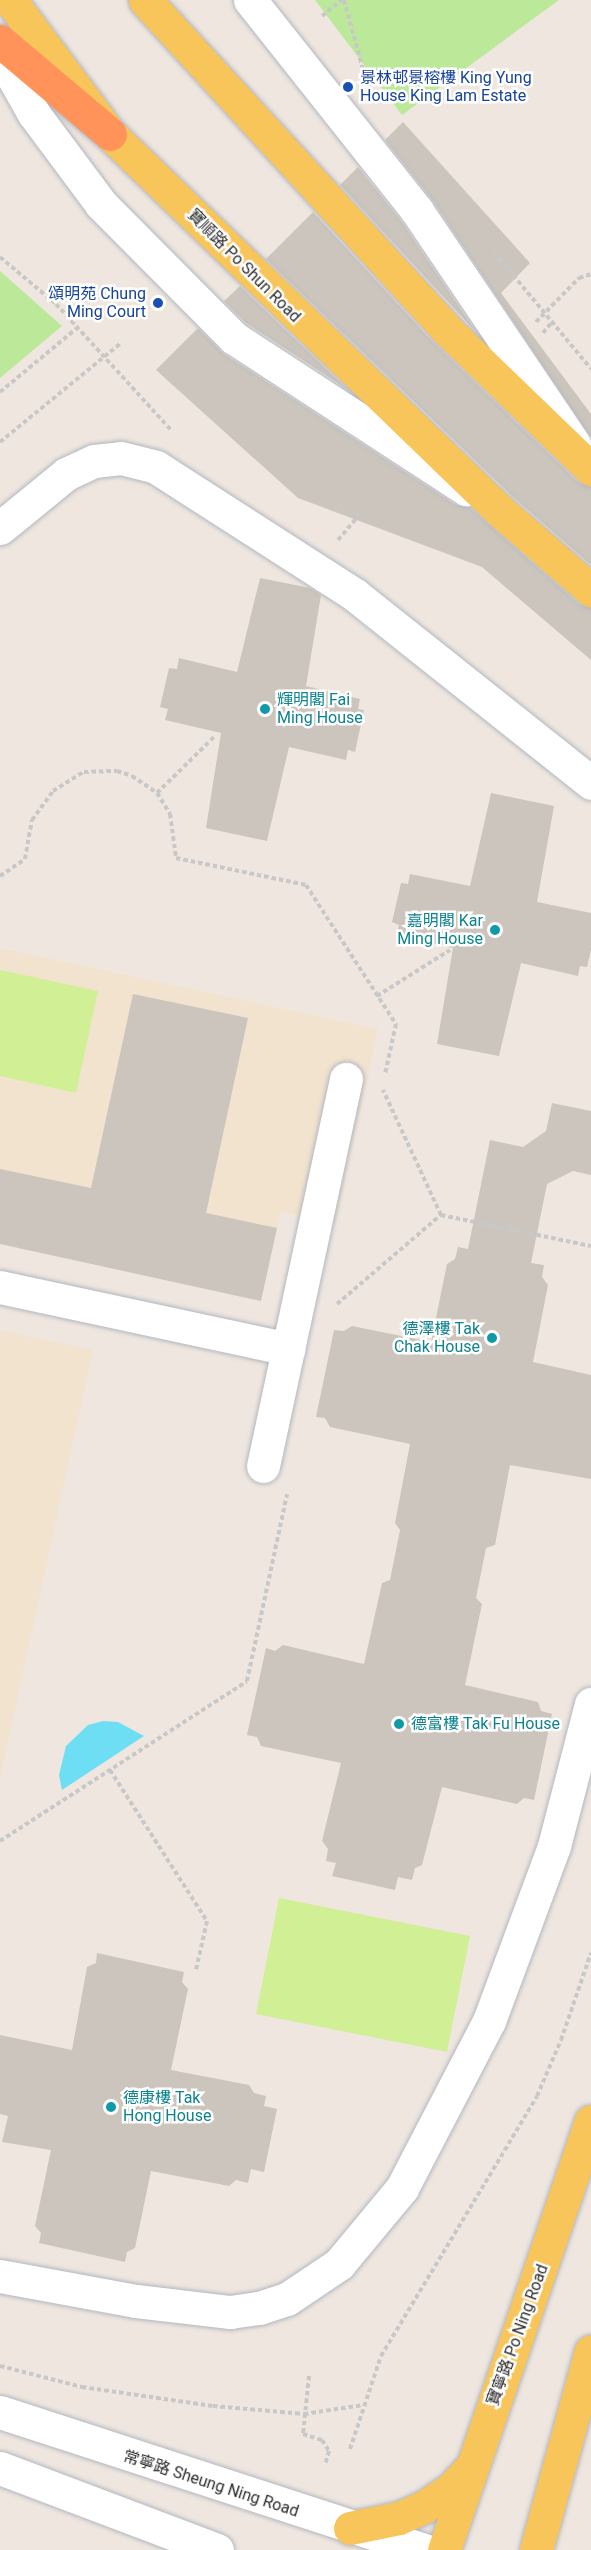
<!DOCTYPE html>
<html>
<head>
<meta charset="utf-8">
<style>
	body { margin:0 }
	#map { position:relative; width:591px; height:2550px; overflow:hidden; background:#efe7df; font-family:Roboto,"Noto Sans TC",sans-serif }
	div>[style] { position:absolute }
	.education>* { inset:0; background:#f1e3ce }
	.green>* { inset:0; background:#bbe899 }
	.pitch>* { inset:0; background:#d1ef95 }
	.water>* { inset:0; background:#6edef5 }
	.building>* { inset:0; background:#cbc5bd }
	.path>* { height:4px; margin-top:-2px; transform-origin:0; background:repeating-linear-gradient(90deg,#c8c8c8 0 4.5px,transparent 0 7.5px) }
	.roads { filter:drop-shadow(0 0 2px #b3b7c1) drop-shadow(0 0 2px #b3b7c1) }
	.minor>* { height:33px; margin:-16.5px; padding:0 16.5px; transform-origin:16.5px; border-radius:16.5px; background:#fff }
	.major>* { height:33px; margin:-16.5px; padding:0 16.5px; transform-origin:16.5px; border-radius:16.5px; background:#f8c55b }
	.highway>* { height:33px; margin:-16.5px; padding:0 16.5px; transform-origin:16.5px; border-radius:16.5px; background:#ff935a }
	.dots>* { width:16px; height:16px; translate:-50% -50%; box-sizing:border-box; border:3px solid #fff; border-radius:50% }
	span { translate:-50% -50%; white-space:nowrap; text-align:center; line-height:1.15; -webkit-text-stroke:5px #fff; paint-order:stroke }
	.transit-label { font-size:16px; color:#164399 }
	.left { translate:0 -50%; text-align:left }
	.right { translate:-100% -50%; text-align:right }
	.street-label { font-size:16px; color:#2d2d2d }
	.culture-label { font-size:16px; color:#0d838f }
</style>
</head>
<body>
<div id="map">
	<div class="education">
		<div style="clip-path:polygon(0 948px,378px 1029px,336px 1223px,281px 1212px,261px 1301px,0 1244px)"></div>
		<div style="clip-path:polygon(0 1330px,93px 1350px,0 1779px)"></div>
	</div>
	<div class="green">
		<div style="clip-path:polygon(315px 0,559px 0,402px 115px)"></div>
		<div style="clip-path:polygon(0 271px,62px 326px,0 378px)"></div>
	</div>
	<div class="pitch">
		<div style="clip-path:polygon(0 970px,98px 991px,76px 1093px,0 1076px)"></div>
		<div style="clip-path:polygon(279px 1898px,470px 1936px,447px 2052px,256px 2014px)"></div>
	</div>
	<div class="water">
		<div style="clip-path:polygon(103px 1721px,118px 1722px,144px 1736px,62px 1790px,59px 1775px,66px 1746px,88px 1725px)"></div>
	</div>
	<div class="building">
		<div style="clip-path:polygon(403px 122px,530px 263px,501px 293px,591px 414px,591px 438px,433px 201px,385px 140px)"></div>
		<div style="clip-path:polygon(358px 167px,402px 222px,476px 332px,340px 185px)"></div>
		<div style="clip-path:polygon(313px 212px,433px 342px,578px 482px,591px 487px,591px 565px,513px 497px,266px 259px)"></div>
		<div style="clip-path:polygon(240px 286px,347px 389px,246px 323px,224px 301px)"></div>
		<div style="clip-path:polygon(198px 328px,224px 354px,456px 505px,469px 507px,579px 604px,591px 608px,591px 660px,482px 567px,298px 498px,156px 370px)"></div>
		<div style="clip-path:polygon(260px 578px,310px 588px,321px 595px,306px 686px,360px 699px,358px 709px,364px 710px,355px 752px,348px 750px,346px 760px,289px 747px,267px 841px,206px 828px,221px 733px,165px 720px,168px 709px,160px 707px,169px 668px,177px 669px,179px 658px,237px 672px)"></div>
		<div style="clip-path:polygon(491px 793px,554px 806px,537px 902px,591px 913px,591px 950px,587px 967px,580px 966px,578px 976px,521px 963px,499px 1056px,437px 1044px,453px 948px,397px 936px,399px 925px,392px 922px,401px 883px,408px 884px,410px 874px,470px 886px)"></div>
		<div style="clip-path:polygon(133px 994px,248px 1018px,206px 1213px,277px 1228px,261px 1301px,0 1244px,0 1169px,91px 1188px)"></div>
		<div style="clip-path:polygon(552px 1103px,591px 1111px,591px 1175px,573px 1171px,547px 1184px,531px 1263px,544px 1265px,542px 1277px,548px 1285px,533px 1362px,591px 1375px,591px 1479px,510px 1465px,495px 1545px,486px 1548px,476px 1598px,482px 1604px,465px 1685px,538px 1702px,541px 1711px,552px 1714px,534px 1800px,524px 1798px,517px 1804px,442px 1787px,422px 1865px,415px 1868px,412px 1880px,398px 1877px,395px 1890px,332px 1876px,336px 1863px,326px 1861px,328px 1849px,322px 1841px,341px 1763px,261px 1746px,257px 1737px,247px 1735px,266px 1648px,275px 1651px,283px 1645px,364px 1664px,382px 1583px,390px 1580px,400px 1530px,395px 1523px,410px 1444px,330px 1427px,325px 1418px,316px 1417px,334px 1330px,344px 1331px,352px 1326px,431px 1342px,447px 1264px,455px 1259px,458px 1247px,468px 1249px,490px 1140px,523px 1147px,546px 1131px)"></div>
		<div style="clip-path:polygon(97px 1953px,184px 1972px,182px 1982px,188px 1989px,171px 2070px,249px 2085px,254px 2093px,266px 2096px,264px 2106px,277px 2109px,264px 2172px,251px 2169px,248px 2183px,236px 2180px,229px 2186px,151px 2171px,135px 2248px,127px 2252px,125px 2262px,39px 2243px,41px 2233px,35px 2226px,51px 2150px,2px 2142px,8px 2116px,0 2114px,0 2035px,72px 2050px,87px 1967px,96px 1963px)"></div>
	</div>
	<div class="path">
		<div style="left:344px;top:0;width:87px;rotate:74.7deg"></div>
		<div style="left:322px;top:16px;width:26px;rotate:-39deg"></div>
		<div style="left:494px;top:252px;width:152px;rotate:50.3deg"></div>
		<div style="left:0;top:257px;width:73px;rotate:40deg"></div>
		<div style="left:56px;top:304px;width:172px;rotate:47.6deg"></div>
		<div style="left:536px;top:322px;width:62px;rotate:-45.7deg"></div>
		<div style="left:579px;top:278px;width:13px;rotate:-18deg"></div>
		<div style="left:543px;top:333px;width:14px;rotate:-51deg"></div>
		<div style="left:0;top:392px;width:100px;rotate:-39.7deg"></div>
		<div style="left:0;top:442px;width:156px;rotate:-39.3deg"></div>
		<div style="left:334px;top:511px;width:10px;rotate:-45deg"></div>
		<div style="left:338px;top:540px;width:33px;rotate:-50deg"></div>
		<div style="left:157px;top:793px;width:80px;rotate:-44.5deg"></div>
		<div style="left:0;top:876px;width:30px;rotate:-34deg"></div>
		<div style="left:25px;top:859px;width:40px;rotate:-80deg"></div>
		<div style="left:32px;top:820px;width:36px;rotate:-54deg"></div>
		<div style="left:53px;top:791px;width:36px;rotate:-32deg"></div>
		<div style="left:84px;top:772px;width:33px;rotate:-2deg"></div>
		<div style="left:117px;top:771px;width:16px;rotate:18deg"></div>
		<div style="left:132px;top:776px;width:30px;rotate:34deg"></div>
		<div style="left:157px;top:793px;width:25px;rotate:58deg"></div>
		<div style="left:170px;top:814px;width:44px;rotate:82.2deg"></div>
		<div style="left:176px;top:858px;width:133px;rotate:11.7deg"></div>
		<div style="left:306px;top:885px;width:166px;rotate:57.1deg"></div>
		<div style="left:396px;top:1024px;width:51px;rotate:102.4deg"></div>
		<div style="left:377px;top:996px;width:86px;rotate:-32.2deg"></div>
		<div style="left:441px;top:1215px;width:153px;rotate:11.7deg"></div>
		<div style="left:337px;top:1304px;width:137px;rotate:-40.6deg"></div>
		<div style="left:441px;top:1215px;width:138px;rotate:-114.9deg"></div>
		<div style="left:110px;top:1770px;width:179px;rotate:57.3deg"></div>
		<div style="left:207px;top:1921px;width:50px;rotate:102.7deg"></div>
		<div style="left:0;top:1841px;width:294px;rotate:-32.9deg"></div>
		<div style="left:247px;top:1681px;width:191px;rotate:-77.9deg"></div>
		<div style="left:0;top:2366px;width:85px;rotate:14.4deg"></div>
		<div style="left:82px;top:2387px;width:132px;rotate:8.3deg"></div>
		<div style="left:213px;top:2406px;width:91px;rotate:5deg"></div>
		<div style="left:304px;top:2414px;width:60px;rotate:-8.7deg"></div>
		<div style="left:309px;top:2376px;width:58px;rotate:95.9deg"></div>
		<div style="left:303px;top:2434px;width:20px;rotate:18deg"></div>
		<div style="left:322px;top:2440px;width:13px;rotate:58deg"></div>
		<div style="left:329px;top:2451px;width:15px;rotate:106deg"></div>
		<div style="left:350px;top:2449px;width:98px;rotate:-71.6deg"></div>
		<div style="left:381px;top:2356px;width:303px;rotate:-59deg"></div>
		<div style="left:537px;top:2096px;width:61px;rotate:-66.8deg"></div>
		<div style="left:561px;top:2040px;width:92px;rotate:-71deg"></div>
	</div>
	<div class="roads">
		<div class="minor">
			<div style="left:250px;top:0;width:269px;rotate:51.6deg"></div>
			<div style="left:417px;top:211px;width:281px;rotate:56deg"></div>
			<div style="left:0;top:54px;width:69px;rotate:60.5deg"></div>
			<div style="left:34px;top:114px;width:112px;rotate:53.3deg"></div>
			<div style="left:101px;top:204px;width:189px;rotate:45.2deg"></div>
			<div style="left:234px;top:338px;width:277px;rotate:33.1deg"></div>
			<div style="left:0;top:528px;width:85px;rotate:-39.3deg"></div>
			<div style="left:66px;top:474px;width:31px;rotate:-25deg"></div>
			<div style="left:94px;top:461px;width:27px;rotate:-6deg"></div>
			<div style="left:121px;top:458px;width:36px;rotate:14deg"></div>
			<div style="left:156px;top:467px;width:237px;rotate:32.7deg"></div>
			<div style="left:355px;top:595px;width:302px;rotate:38.5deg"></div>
			<div style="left:0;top:1287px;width:295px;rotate:12.1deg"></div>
			<div style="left:263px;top:1466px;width:396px;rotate:-77.9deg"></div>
			<div style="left:0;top:2276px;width:138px;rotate:10.4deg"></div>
			<div style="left:136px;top:2301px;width:95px;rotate:6.7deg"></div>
			<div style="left:230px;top:2312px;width:29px;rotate:-8deg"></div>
			<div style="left:259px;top:2308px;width:29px;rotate:-18deg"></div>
			<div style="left:287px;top:2299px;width:63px;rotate:-33.9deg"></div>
			<div style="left:339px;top:2264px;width:99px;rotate:-50.3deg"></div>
			<div style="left:402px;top:2188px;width:188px;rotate:-62.5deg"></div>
			<div style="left:489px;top:2021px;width:187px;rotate:-69.6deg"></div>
			<div style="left:554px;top:1846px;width:147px;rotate:-75.4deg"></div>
			<div style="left:0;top:2412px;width:446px;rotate:18deg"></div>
			<div style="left:0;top:2468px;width:232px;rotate:20.7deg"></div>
		</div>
		<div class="major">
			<div style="left:10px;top:0;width:167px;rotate:53.3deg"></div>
			<div style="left:110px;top:134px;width:542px;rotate:44.03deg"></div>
			<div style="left:500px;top:511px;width:121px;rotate:41deg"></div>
			<div style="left:145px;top:0;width:446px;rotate:47.5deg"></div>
			<div style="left:446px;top:329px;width:202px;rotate:44deg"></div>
			<div style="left:350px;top:2528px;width:50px;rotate:-11.5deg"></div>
			<div style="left:399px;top:2518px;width:27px;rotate:-24deg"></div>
			<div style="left:424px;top:2507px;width:32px;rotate:-34deg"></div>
			<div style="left:451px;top:2489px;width:26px;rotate:-47deg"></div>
			<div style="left:444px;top:2550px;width:453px;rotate:-71.1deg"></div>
			<div style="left:536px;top:2550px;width:206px;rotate:-74.6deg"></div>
		</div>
		<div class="highway">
			<div style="left:0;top:41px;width:144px;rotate:40.2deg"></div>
		</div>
	</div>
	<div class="dots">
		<div style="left:348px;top:87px;background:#1a4fb4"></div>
		<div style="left:158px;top:303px;background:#1a4fb4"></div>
		<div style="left:265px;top:709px;background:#0f9aa8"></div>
		<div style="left:495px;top:930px;background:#0f9aa8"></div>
		<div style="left:492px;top:1338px;background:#0f9aa8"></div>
		<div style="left:399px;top:1724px;background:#0f9aa8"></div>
		<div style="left:111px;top:2107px;background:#0f9aa8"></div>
	</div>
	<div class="transit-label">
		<span class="left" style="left:360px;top:87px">景林邨景榕樓 King Yung<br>House King Lam Estate</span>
		<span class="right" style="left:146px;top:303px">頌明苑 Chung<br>Ming Court</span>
	</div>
	<div class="street-label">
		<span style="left:244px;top:266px;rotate:45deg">寶順路 Po Shun Road</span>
		<span style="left:518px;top:2335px;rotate:-70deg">寶寧路 Po Ning Road</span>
		<span style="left:211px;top:2484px;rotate:18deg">常寧路 Sheung Ning Road</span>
	</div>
	<div class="culture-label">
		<span class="left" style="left:277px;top:709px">輝明閣 Fai<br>Ming House</span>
		<span class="right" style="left:483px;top:930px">嘉明閣 Kar<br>Ming House</span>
		<span class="right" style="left:480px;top:1338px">德澤樓 Tak<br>Chak House</span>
		<span class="left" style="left:411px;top:1724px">德富樓 Tak Fu House</span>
		<span class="left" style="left:123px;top:2107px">德康樓 Tak<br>Hong House</span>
	</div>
</div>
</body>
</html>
